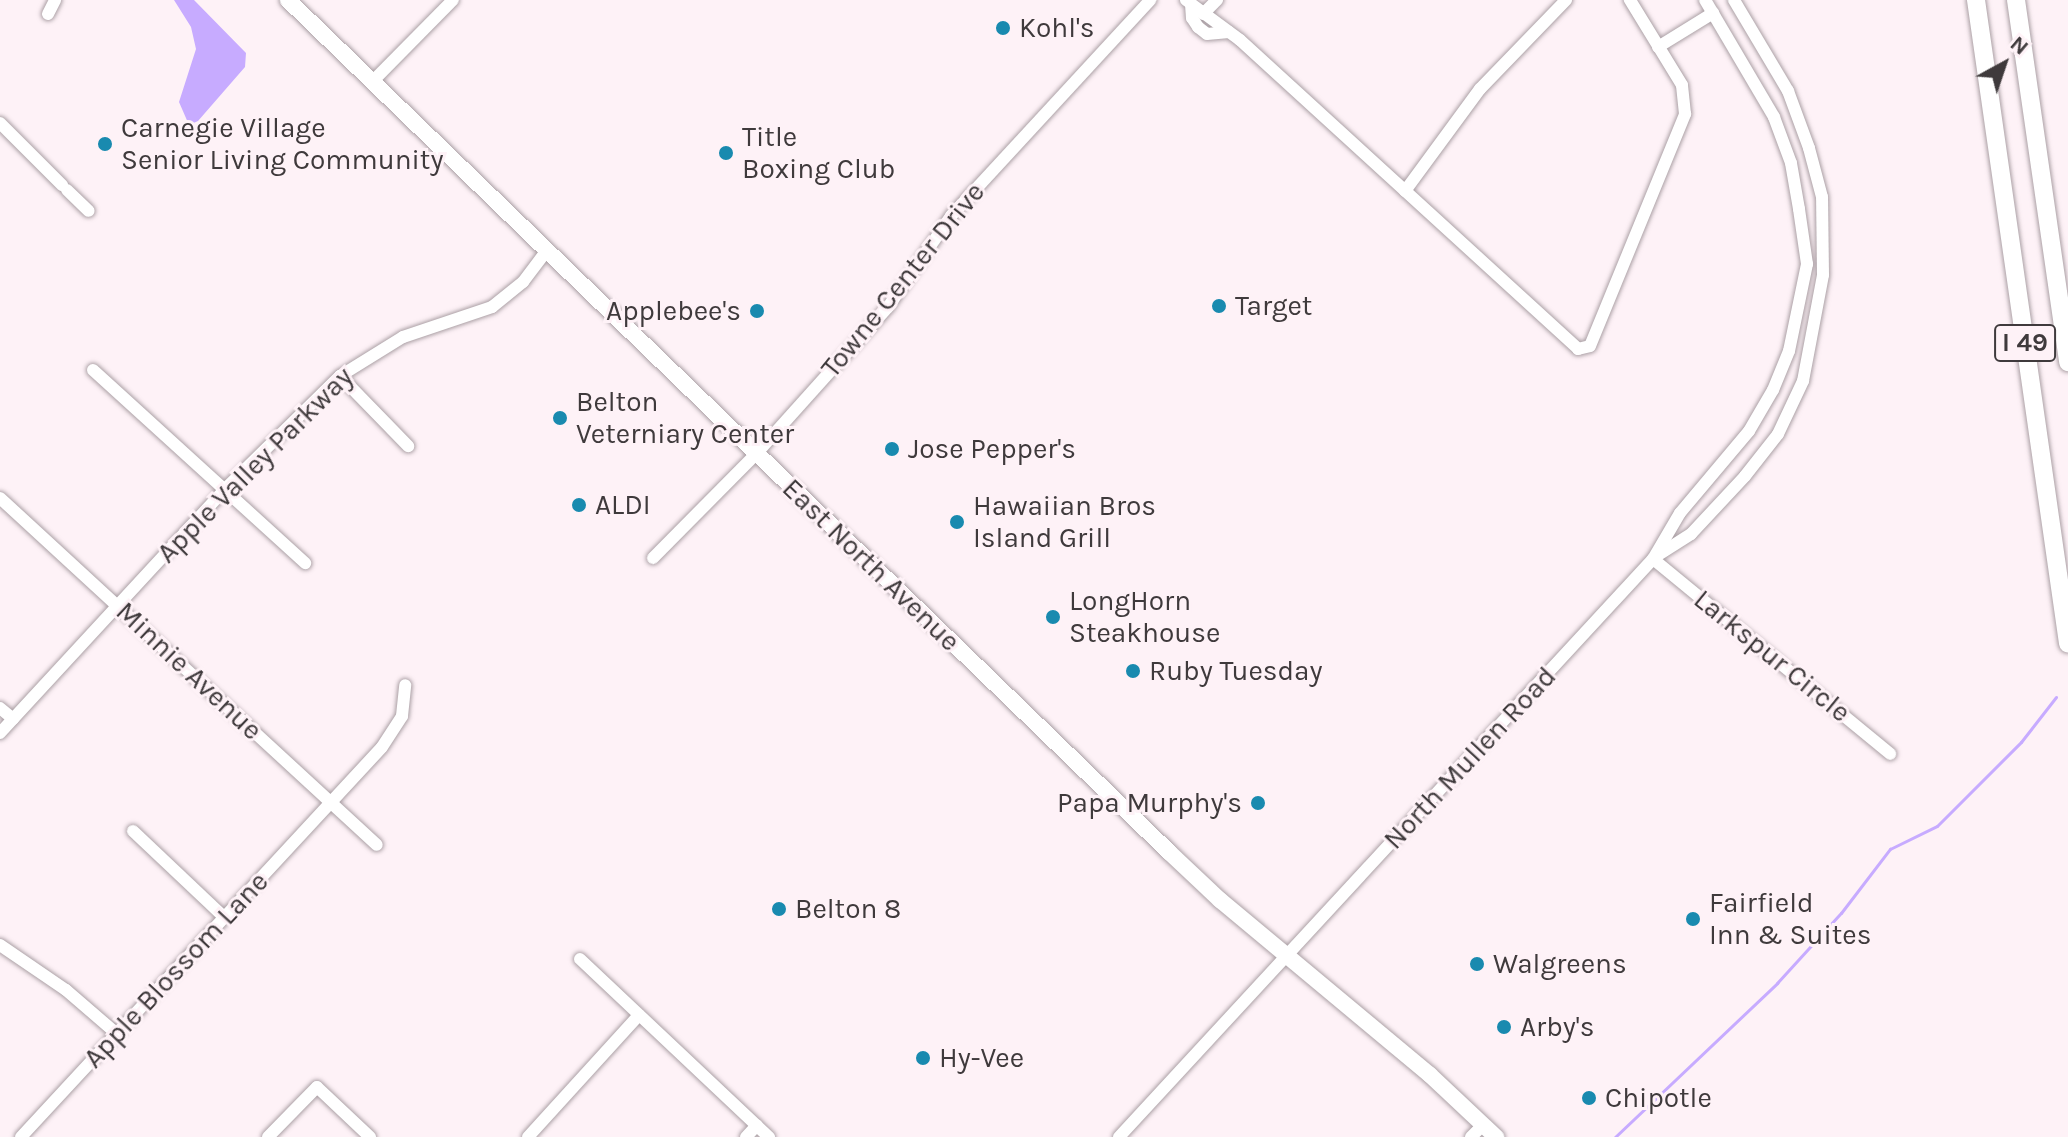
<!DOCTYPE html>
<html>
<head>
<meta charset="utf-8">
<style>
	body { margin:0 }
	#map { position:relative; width:2068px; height:1137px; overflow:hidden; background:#fef2f7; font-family:Karla,sans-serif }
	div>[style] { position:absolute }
	.water>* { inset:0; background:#c7abff }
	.stream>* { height:3px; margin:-1.5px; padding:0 1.5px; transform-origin:1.5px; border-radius:1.5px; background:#c7abff }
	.roads { filter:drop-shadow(0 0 2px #aba0a5) drop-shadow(0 0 2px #aba0a5) }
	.minor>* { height:12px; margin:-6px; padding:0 6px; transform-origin:6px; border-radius:6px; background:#fff }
	.major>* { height:16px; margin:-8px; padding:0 8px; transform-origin:8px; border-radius:8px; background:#fff }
	.highway>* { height:18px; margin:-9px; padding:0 9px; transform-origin:9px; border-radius:9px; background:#fff }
	.dots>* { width:22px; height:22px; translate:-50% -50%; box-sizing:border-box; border:4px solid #fef2f7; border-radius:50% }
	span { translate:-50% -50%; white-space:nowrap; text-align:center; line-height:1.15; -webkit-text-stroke:6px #fef2f7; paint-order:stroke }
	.shield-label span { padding:2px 6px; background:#fef2f7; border:2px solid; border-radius:6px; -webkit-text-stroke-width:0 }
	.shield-label { font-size:26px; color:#3f3a3c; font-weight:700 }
	.poi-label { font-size:28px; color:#3f3a3c }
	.left { translate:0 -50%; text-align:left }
	.right { translate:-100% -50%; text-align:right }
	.street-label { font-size:28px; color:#3f3a3c }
	.north { position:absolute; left:1964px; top:24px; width:80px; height:80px; -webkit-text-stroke:6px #fef2f7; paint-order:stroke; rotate:40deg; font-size:22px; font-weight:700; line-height:32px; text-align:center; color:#3f3a3c }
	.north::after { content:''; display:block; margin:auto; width:28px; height:36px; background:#3f3a3c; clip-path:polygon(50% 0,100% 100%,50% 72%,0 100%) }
</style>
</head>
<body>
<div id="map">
	<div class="water">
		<div style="clip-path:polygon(174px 0,194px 0,246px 53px,245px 67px,198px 121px,189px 125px,179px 102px,196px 49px,191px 27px)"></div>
	</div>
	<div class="stream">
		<div style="left:1615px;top:1137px;width:224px;rotate:-43.5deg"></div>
		<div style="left:1777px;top:983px;width:95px;rotate:-47.6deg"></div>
		<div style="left:1841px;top:913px;width:81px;rotate:-52.6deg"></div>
		<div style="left:1890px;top:849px;width:52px;rotate:-26.1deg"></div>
		<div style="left:1937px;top:826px;width:119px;rotate:-45deg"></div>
		<div style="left:2021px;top:742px;width:57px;rotate:-52.1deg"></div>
	</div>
	<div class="roads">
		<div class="minor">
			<div style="left:1186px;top:0;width:67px;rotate:36.5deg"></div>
			<div style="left:1240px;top:40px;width:458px;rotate:42.4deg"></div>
			<div style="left:1578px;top:349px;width:12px;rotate:-14deg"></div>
			<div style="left:1590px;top:346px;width:251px;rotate:-67.7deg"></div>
			<div style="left:1685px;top:114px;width:29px;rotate:-96deg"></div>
			<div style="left:1682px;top:85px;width:100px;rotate:-121.5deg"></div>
			<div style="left:1191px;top:4px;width:14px;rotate:86deg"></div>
			<div style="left:1192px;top:18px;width:11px;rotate:56deg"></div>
			<div style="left:1198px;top:27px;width:11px;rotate:38deg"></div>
			<div style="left:1207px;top:34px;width:22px;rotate:-5deg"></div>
			<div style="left:48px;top:14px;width:16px;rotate:-63deg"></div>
			<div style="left:1203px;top:14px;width:20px;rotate:-45deg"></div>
			<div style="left:1658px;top:47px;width:65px;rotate:-31.7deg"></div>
			<div style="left:372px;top:82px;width:115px;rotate:-45.4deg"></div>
			<div style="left:0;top:123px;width:88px;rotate:45deg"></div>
			<div style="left:67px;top:190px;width:30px;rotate:44deg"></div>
			<div style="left:1405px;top:191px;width:127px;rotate:-53.7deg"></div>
			<div style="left:1480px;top:89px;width:124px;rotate:-46deg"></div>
			<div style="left:93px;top:370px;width:287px;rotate:42.3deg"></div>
			<div style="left:340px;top:376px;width:98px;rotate:45.8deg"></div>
			<div style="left:0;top:498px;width:512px;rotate:42.63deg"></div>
			<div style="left:1655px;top:557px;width:43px;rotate:-32.6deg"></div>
			<div style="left:1691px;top:534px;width:79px;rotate:-47deg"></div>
			<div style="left:1745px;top:476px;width:53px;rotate:-51.8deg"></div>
			<div style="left:1778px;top:434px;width:59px;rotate:-64.7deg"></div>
			<div style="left:1803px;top:381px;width:108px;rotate:-79.3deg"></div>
			<div style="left:1823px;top:275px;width:78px;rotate:-90.7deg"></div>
			<div style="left:1822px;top:197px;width:51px;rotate:-104.9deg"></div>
			<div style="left:1809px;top:148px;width:61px;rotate:-110.2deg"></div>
			<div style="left:1788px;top:91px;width:106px;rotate:-120.7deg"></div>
			<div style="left:653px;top:558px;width:146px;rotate:-45.3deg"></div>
			<div style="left:756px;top:454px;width:198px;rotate:-48.1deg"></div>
			<div style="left:888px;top:307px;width:111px;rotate:-55.3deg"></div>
			<div style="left:951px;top:216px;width:294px;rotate:-47.3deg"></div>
			<div style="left:1653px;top:559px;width:307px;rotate:39.4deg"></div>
			<div style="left:0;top:708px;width:17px;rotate:40deg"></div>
			<div style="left:0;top:733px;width:330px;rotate:-47.3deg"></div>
			<div style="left:224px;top:490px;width:163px;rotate:-44.5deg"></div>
			<div style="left:340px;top:376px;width:74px;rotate:-31.8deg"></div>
			<div style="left:403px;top:337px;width:94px;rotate:-18.6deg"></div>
			<div style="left:492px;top:307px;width:40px;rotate:-39deg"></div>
			<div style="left:523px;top:282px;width:39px;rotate:-53deg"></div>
			<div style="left:133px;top:831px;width:125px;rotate:43.4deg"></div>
			<div style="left:0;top:945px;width:80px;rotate:34.3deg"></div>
			<div style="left:66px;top:990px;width:67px;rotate:40.8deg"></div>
			<div style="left:580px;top:959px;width:260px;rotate:43.3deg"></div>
			<div style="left:21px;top:1137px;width:531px;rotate:-47.21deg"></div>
			<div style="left:382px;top:747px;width:37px;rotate:-57deg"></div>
			<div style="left:402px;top:716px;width:31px;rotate:-84deg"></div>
			<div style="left:268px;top:1137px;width:70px;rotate:-45.6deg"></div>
			<div style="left:317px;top:1087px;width:73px;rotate:43.3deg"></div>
			<div style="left:528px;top:1137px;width:165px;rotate:-47.7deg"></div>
			<div style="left:746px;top:1137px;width:16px;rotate:-47deg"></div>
			<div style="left:1119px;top:1137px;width:787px;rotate:-47.27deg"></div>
			<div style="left:1653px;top:559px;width:53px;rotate:-59.6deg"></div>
			<div style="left:1680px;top:513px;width:107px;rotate:-49.9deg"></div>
			<div style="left:1749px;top:431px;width:48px;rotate:-59.7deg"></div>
			<div style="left:1773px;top:390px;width:42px;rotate:-67.7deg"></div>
			<div style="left:1789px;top:351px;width:89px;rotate:-78.3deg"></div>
			<div style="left:1807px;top:264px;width:56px;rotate:-98.3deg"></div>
			<div style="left:1799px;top:209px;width:47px;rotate:-99.9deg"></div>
			<div style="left:1791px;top:163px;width:49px;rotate:-110.3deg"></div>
			<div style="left:1774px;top:117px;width:136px;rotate:-120.5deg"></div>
			<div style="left:1471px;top:1137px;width:17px;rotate:-45deg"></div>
		</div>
		<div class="major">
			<div style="left:288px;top:0;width:1226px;rotate:44.04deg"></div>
			<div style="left:1169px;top:852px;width:70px;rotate:43.3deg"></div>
			<div style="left:1220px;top:900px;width:273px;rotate:39.8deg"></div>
			<div style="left:1430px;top:1075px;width:91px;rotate:43.2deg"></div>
		</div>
		<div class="highway">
			<div style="left:1976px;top:0;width:650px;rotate:81.86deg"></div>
			<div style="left:2016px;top:0;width:366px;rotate:81.8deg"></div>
		</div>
	</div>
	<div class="dots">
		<div style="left:1003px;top:28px;background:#198aaf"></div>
		<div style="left:105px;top:144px;background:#198aaf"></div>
		<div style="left:726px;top:153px;background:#198aaf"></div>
		<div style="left:1219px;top:306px;background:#198aaf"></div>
		<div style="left:757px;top:311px;background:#198aaf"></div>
		<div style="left:560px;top:418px;background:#198aaf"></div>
		<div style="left:892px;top:449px;background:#198aaf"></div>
		<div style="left:579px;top:505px;background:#198aaf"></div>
		<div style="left:957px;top:522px;background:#198aaf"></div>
		<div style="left:1053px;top:617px;background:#198aaf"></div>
		<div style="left:1133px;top:671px;background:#198aaf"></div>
		<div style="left:1258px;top:803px;background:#198aaf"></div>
		<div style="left:779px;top:909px;background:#198aaf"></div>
		<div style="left:1693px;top:919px;background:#198aaf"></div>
		<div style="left:1477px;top:964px;background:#198aaf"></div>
		<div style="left:1504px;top:1027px;background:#198aaf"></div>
		<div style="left:923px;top:1058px;background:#198aaf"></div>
		<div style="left:1589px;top:1098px;background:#198aaf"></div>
	</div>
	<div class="shield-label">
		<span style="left:2025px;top:343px">I 49</span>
	</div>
	<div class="poi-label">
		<span class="left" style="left:1019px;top:28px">Kohl's</span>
		<span class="left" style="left:121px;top:144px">Carnegie Village<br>Senior Living Community</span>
		<span class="left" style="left:742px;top:153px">Title<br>Boxing Club</span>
		<span class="left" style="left:1235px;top:306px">Target</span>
		<span class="right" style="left:741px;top:311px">Applebee's</span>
		<span class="left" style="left:576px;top:418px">Belton<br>Veterniary Center</span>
		<span class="left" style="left:908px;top:449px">Jose Pepper's</span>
		<span class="left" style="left:595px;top:505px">ALDI</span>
		<span class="left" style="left:973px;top:522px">Hawaiian Bros<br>Island Grill</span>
		<span class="left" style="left:1069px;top:617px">LongHorn<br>Steakhouse</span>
		<span class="left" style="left:1149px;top:671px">Ruby Tuesday</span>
		<span class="right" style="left:1242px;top:803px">Papa Murphy's</span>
		<span class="left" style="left:1709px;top:919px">Fairfield<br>Inn &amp; Suites</span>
		<span class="left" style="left:795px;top:909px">Belton 8</span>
		<span class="left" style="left:1493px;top:964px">Walgreens</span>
		<span class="left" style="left:1520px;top:1027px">Arby's</span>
		<span class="left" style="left:939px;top:1058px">Hy-Vee</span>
		<span class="left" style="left:1605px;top:1098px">Chipotle</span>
	</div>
	<div class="street-label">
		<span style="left:903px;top:280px;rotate:-51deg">Towne Center Drive</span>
		<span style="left:255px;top:465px;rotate:-45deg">Apple Valley Parkway</span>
		<span style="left:871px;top:565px;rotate:44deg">East North Avenue</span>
		<span style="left:1772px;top:656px;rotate:39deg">Larkspur Circle</span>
		<span style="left:189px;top:671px;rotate:43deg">Minnie Avenue</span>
		<span style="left:1470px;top:758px;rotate:-47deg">North Mullen Road</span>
		<span style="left:176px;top:970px;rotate:-47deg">Apple Blossom Lane</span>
	</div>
	<div class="north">N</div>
</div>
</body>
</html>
